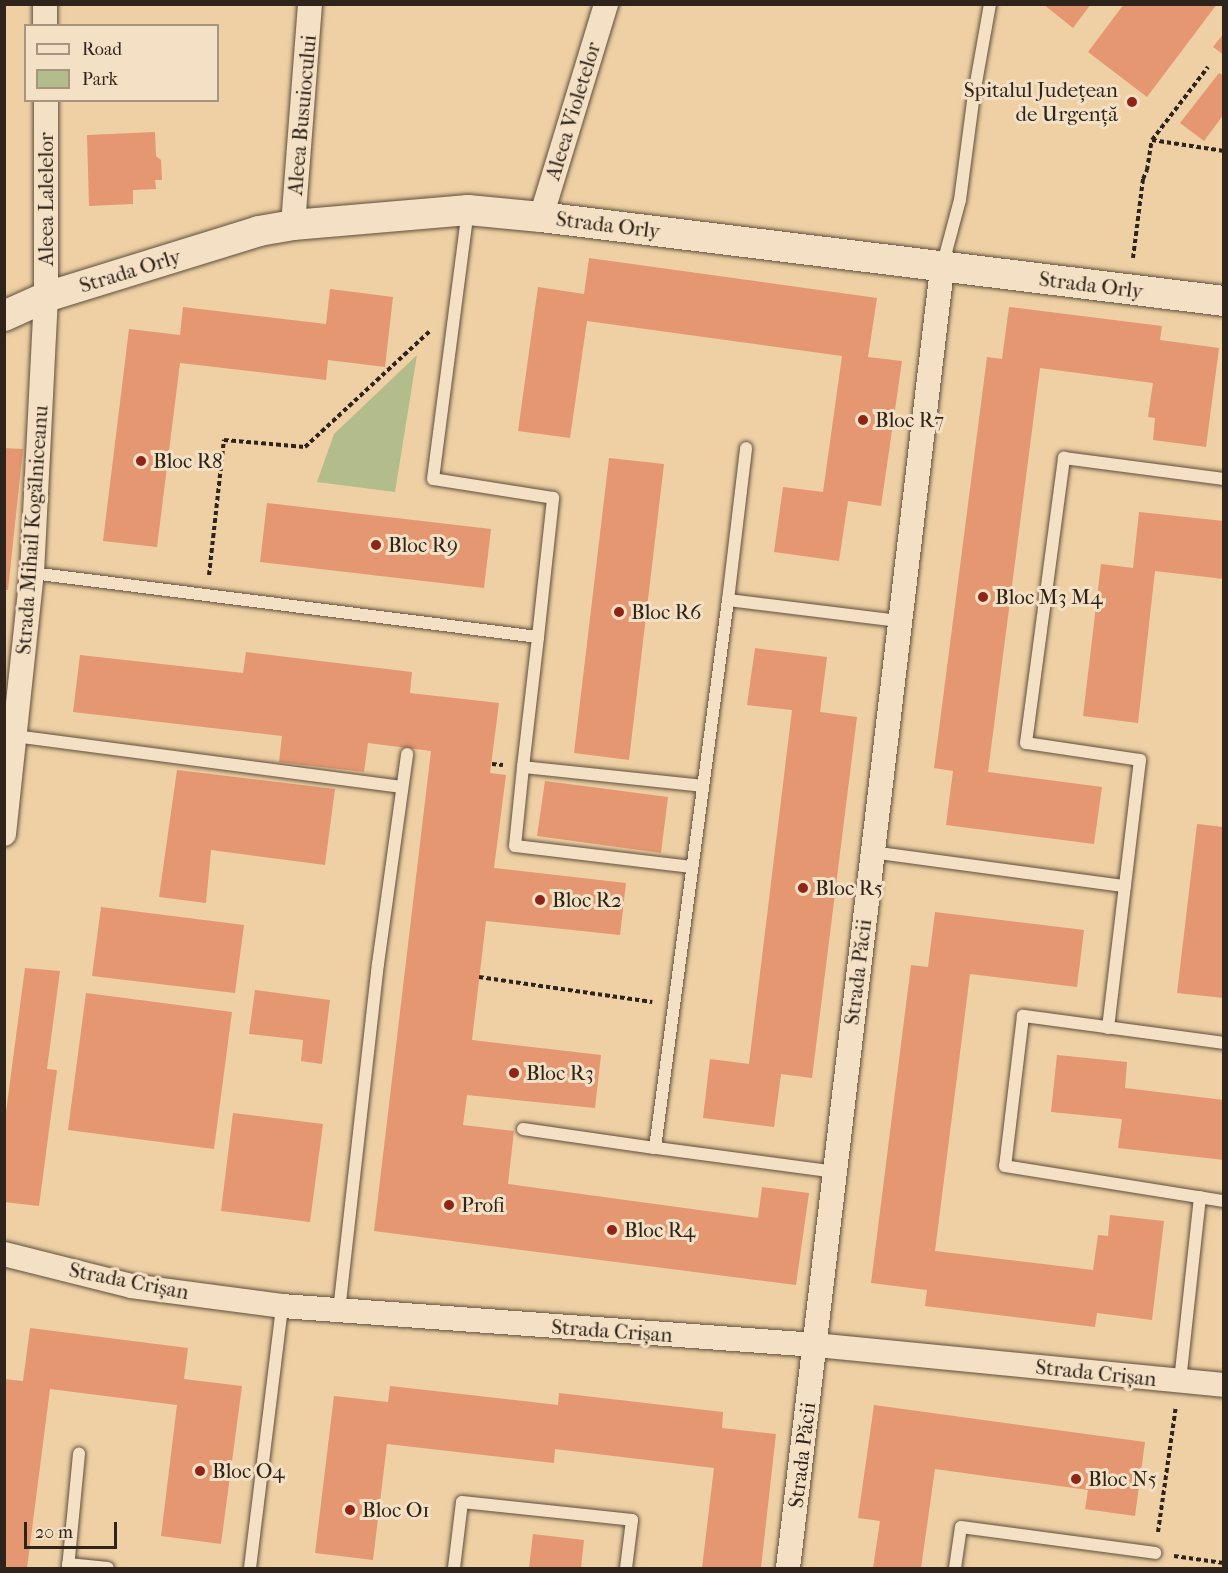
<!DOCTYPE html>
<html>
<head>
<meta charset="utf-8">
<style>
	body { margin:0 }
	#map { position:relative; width:1228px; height:1573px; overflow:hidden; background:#eed0a4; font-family:"IM FELL French Canon",serif }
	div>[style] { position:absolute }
	.green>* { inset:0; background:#b3bc8b }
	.building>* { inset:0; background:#e49771 }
	.path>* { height:4px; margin-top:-2px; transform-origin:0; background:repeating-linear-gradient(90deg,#2e241b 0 4.5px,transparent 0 7.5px) }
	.roads { filter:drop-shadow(0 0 2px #5e4f3d) drop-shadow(0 0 2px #5e4f3d) }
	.service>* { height:12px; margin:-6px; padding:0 6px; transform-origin:6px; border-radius:6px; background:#f4e0c4 }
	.minor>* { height:24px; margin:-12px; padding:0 12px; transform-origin:12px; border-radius:12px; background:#f4e0c4 }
	.tertiary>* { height:30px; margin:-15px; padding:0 15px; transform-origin:15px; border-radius:15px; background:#f4e0c4 }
	.dots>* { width:16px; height:16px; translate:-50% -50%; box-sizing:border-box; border:3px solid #f4e0c4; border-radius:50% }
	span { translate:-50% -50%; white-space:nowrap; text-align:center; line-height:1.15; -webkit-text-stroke:6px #f4e0c4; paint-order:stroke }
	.poi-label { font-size:21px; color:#2e241b }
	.right { translate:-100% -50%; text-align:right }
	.left { translate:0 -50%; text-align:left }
	.street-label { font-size:21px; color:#2e241b }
	.frame { position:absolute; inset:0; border:6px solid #2e241b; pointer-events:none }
	.legend { position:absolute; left:24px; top:24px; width:195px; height:78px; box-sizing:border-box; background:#f4e0c4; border:2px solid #a59580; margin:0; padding:8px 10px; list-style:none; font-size:18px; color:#2e241b }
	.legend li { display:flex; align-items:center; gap:12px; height:30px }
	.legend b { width:30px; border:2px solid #a59580 }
	.scale { position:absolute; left:24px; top:1522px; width:93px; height:27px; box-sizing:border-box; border:3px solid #2e241b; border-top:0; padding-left:8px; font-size:18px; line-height:21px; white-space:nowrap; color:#2e241b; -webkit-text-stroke:4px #f4e0c4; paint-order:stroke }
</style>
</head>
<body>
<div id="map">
	<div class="green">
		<div style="clip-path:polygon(417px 355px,395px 492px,317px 482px,334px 434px)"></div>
	</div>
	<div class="building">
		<div style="clip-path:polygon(1043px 4px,1091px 4px,1073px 28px)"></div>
		<div style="clip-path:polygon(1124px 4px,1217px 4px,1147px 97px,1088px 52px)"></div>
		<div style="clip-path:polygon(1224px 33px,1224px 55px,1213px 47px)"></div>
		<div style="clip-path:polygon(1219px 73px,1224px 76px,1224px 114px,1204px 141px,1180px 123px)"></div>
		<div style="clip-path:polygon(155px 132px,156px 156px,161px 160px,162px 180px,155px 180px,156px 189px,133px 190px,133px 204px,89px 206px,87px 135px)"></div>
		<div style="clip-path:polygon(589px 258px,877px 298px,868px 357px,902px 361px,888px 458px,881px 506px,848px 501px,839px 561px,774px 552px,783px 487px,823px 492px,842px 356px,587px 321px,570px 438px,518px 431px,538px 287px,584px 294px)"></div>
		<div style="clip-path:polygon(330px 289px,393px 297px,385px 367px,328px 360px,326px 380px,180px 363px,157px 547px,103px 541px,129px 329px,180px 335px,183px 307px,326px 324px)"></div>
		<div style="clip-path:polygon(1009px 307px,1162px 326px,1160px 340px,1219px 348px,1206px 447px,1153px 440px,1155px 418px,1148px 417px,1153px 383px,1040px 368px,988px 772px,1102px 787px,1094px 844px,946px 825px,953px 771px,934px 768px,987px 357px,1002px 359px)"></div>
		<div style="clip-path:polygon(4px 448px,23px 449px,8px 590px,4px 590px)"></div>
		<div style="clip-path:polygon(609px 458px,664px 464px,629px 760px,574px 753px)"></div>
		<div style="clip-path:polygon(267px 503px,491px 529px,484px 588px,260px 562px)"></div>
		<div style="clip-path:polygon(1139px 512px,1224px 521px,1224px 579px,1155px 571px,1138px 723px,1083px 716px,1101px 564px,1133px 568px)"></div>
		<div style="clip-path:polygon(755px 648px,827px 657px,820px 712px,857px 717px,812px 1078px,781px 1074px,774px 1127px,703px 1118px,710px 1059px,749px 1064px,792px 710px,747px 705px)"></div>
		<div style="clip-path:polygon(246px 652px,412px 672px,410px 693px,499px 703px,490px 773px,506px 775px,494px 868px,626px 883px,620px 935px,486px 921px,472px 1040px,601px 1055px,595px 1108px,467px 1095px,463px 1125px,514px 1131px,508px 1184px,758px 1218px,762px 1187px,809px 1193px,796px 1285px,374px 1231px,431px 751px,368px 743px,364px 772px,279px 762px,282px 736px,73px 712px,80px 655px,243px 673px)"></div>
		<div style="clip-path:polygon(177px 770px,335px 789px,325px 865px,211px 850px,206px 903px,159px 897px)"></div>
		<div style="clip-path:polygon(545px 781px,668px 797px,661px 853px,537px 836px)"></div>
		<div style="clip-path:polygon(1197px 824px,1224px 827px,1224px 998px,1177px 993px)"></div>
		<div style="clip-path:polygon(101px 907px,244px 925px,235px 993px,92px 976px)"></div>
		<div style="clip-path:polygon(935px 912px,1084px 930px,1077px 987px,970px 974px,935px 1251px,1093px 1270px,1098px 1235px,1108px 1236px,1110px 1215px,1164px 1221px,1152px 1320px,1097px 1313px,1095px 1327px,925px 1306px,927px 1290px,871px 1283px,911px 965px,928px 967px)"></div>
		<div style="clip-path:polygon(25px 968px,60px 971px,47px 1069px,57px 1070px,39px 1206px,4px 1202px,4px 1127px)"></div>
		<div style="clip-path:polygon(255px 990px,330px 1000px,322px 1064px,301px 1061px,303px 1040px,249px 1034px)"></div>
		<div style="clip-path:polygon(86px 993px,232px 1012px,214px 1149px,68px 1130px)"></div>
		<div style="clip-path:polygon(1057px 1055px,1127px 1062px,1125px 1088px,1224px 1100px,1224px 1160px,1118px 1148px,1122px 1119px,1051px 1112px)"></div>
		<div style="clip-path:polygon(233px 1113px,323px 1124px,310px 1222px,221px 1211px)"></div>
		<div style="clip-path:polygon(30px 1328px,188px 1348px,184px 1379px,242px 1386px,221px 1544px,161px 1536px,177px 1405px,50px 1389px,27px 1568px,4px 1568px,4px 1379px,23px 1381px)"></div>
		<div style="clip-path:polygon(390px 1386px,558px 1405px,559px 1393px,723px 1412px,722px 1428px,776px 1434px,761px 1568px,702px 1568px,714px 1468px,555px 1449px,554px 1463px,387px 1444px,373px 1560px,315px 1553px,334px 1396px,388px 1402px)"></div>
		<div style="clip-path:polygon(874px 1405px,1145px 1442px,1135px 1516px,1085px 1509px,1088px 1490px,935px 1469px,921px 1568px,873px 1568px,880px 1521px,858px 1518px)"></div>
		<div style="clip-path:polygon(533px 1534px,584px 1540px,581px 1568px,529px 1568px)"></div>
	</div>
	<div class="path">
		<div style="left:1152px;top:140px;width:73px;rotate:8.7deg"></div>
		<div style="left:1133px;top:258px;width:80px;rotate:-82.8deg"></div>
		<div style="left:1143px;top:179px;width:10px;rotate:-66deg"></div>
		<div style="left:1147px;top:170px;width:30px;rotate:-81deg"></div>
		<div style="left:1152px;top:140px;width:92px;rotate:-52.5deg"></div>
		<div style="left:209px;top:575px;width:136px;rotate:-83.7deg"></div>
		<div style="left:224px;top:440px;width:81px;rotate:4.9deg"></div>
		<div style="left:305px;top:447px;width:172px;rotate:-42.9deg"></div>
		<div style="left:492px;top:764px;width:11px;rotate:5deg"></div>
		<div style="left:479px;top:977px;width:175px;rotate:8.2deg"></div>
		<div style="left:1158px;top:1532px;width:127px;rotate:-81.9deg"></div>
		<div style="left:1174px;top:1556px;width:50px;rotate:8deg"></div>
	</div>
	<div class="roads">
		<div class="service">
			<div style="left:942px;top:267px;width:69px;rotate:-75deg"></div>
			<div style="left:960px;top:200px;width:107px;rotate:-82.5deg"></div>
			<div style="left:974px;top:94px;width:91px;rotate:-79.9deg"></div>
			<div style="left:32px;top:573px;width:510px;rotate:7.21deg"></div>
			<div style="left:538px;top:637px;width:140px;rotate:-83.8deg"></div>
			<div style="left:553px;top:498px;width:121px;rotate:-171deg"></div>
			<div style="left:433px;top:479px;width:270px;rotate:-82.6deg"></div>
			<div style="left:728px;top:600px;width:153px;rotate:-83.2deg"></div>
			<div style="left:15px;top:736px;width:390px;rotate:7.5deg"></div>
			<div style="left:523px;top:767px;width:131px;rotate:-83.4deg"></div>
			<div style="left:872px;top:852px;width:255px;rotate:7.7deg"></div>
			<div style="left:692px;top:867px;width:178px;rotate:-173.2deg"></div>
			<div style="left:515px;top:846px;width:79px;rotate:-84.2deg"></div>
			<div style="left:523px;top:767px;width:181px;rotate:6deg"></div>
			<div style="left:1108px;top:1028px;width:270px;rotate:-83.2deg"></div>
			<div style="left:1140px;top:760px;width:115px;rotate:-171.5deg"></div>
			<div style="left:1026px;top:743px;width:288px;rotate:-82.4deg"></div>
			<div style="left:1064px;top:458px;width:161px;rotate:7.5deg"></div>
			<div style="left:1224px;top:1043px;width:203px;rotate:-172.3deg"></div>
			<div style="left:1023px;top:1016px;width:151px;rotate:96.8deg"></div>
			<div style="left:1005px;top:1166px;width:222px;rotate:9.1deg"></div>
			<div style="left:523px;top:1129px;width:133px;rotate:8.2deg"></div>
			<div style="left:836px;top:1172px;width:183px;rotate:-172.4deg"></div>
			<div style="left:655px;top:1148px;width:553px;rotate:-82.41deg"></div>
			<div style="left:728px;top:600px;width:172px;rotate:7deg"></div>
			<div style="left:339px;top:1311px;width:349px;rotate:-83.6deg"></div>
			<div style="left:378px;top:964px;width:212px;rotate:-82.1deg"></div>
			<div style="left:1180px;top:1381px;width:185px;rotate:-83.8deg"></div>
			<div style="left:68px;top:1564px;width:40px;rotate:5.7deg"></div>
			<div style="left:68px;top:1568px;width:115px;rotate:-84.5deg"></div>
			<div style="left:250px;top:1568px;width:264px;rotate:-83deg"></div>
			<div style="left:454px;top:1568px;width:66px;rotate:-83.1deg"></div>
			<div style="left:462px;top:1502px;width:171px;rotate:6deg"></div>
			<div style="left:632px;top:1520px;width:48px;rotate:97.1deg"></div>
			<div style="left:955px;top:1568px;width:41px;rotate:-81.7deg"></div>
			<div style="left:961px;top:1527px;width:196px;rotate:7.6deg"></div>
		</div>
		<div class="minor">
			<div style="left:45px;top:4px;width:22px;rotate:90deg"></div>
			<div style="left:541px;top:217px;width:223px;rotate:-73deg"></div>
			<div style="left:293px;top:225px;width:222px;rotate:-85.6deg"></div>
			<div style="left:4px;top:834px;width:262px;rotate:-83.9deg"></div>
			<div style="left:32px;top:573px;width:276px;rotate:-87.1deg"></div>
			<div style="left:46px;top:297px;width:197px;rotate:-90deg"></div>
			<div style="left:4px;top:1254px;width:131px;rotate:14.1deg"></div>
			<div style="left:131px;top:1286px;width:152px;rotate:7.5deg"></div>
			<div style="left:282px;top:1306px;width:535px;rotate:4.18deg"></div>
			<div style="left:816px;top:1345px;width:410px;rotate:5.6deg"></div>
			<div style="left:788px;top:1568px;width:1309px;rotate:-83.24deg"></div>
		</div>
		<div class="tertiary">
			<div style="left:4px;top:316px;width:46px;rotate:-24.3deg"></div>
			<div style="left:46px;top:297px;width:223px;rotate:-17.2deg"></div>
			<div style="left:259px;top:231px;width:35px;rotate:-10deg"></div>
			<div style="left:293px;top:225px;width:176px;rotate:-4.9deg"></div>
			<div style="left:468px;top:210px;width:73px;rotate:5.5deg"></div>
			<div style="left:541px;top:217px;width:688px;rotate:7.01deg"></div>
		</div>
	</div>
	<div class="dots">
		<div style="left:1132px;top:102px;background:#8f2418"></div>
		<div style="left:863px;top:420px;background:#8f2418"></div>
		<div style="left:141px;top:461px;background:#8f2418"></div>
		<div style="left:376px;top:545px;background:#8f2418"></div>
		<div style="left:983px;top:597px;background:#8f2418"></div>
		<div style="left:619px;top:612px;background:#8f2418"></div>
		<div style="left:803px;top:888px;background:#8f2418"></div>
		<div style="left:540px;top:900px;background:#8f2418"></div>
		<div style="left:514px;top:1073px;background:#8f2418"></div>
		<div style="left:449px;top:1205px;background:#8f2418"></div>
		<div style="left:612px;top:1230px;background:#8f2418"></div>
		<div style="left:200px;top:1471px;background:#8f2418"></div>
		<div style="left:1076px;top:1479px;background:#8f2418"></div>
		<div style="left:350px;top:1510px;background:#8f2418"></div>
	</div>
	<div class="poi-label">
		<span class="right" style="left:1118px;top:102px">Spitalul Județean<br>de Urgență</span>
		<span class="left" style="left:875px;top:420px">Bloc R7</span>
		<span class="left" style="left:153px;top:461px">Bloc R8</span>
		<span class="left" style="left:388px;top:545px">Bloc R9</span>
		<span class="left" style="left:995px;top:597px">Bloc M3 M4</span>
		<span class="left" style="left:631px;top:612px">Bloc R6</span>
		<span class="left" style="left:815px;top:888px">Bloc R5</span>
		<span class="left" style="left:552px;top:900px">Bloc R2</span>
		<span class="left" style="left:526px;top:1073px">Bloc R3</span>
		<span class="left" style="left:461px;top:1205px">Profi</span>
		<span class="left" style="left:624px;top:1230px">Bloc R4</span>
		<span class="left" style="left:212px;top:1471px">Bloc O4</span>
		<span class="left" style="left:1088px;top:1479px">Bloc N5</span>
		<span class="left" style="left:362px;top:1510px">Bloc O1</span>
	</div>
	<div class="street-label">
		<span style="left:573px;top:111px;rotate:-73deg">Aleea Violetelor</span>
		<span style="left:302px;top:115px;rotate:-85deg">Aleea Busuiocului</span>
		<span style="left:46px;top:199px;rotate:-90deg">Aleea Lalelelor</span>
		<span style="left:608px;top:225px;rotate:7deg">Strada Orly</span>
		<span style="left:130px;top:271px;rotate:-17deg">Strada Orly</span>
		<span style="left:1091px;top:285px;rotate:7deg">Strada Orly</span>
		<span style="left:32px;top:530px;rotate:-86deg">Strada Mihail Kogălniceanu</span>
		<span style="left:858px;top:972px;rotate:-83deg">Strada Păcii</span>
		<span style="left:129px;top:1281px;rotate:11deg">Strada Crișan</span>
		<span style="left:612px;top:1331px;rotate:4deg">Strada Crișan</span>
		<span style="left:1096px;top:1373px;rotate:6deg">Strada Crișan</span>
		<span style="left:802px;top:1455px;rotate:-83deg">Strada Păcii</span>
	</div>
	<div class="frame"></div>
	<ul class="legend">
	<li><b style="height:8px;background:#f4e0c4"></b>Road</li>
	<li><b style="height:16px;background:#b3bc8b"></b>Park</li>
	</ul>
	<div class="scale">20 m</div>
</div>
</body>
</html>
